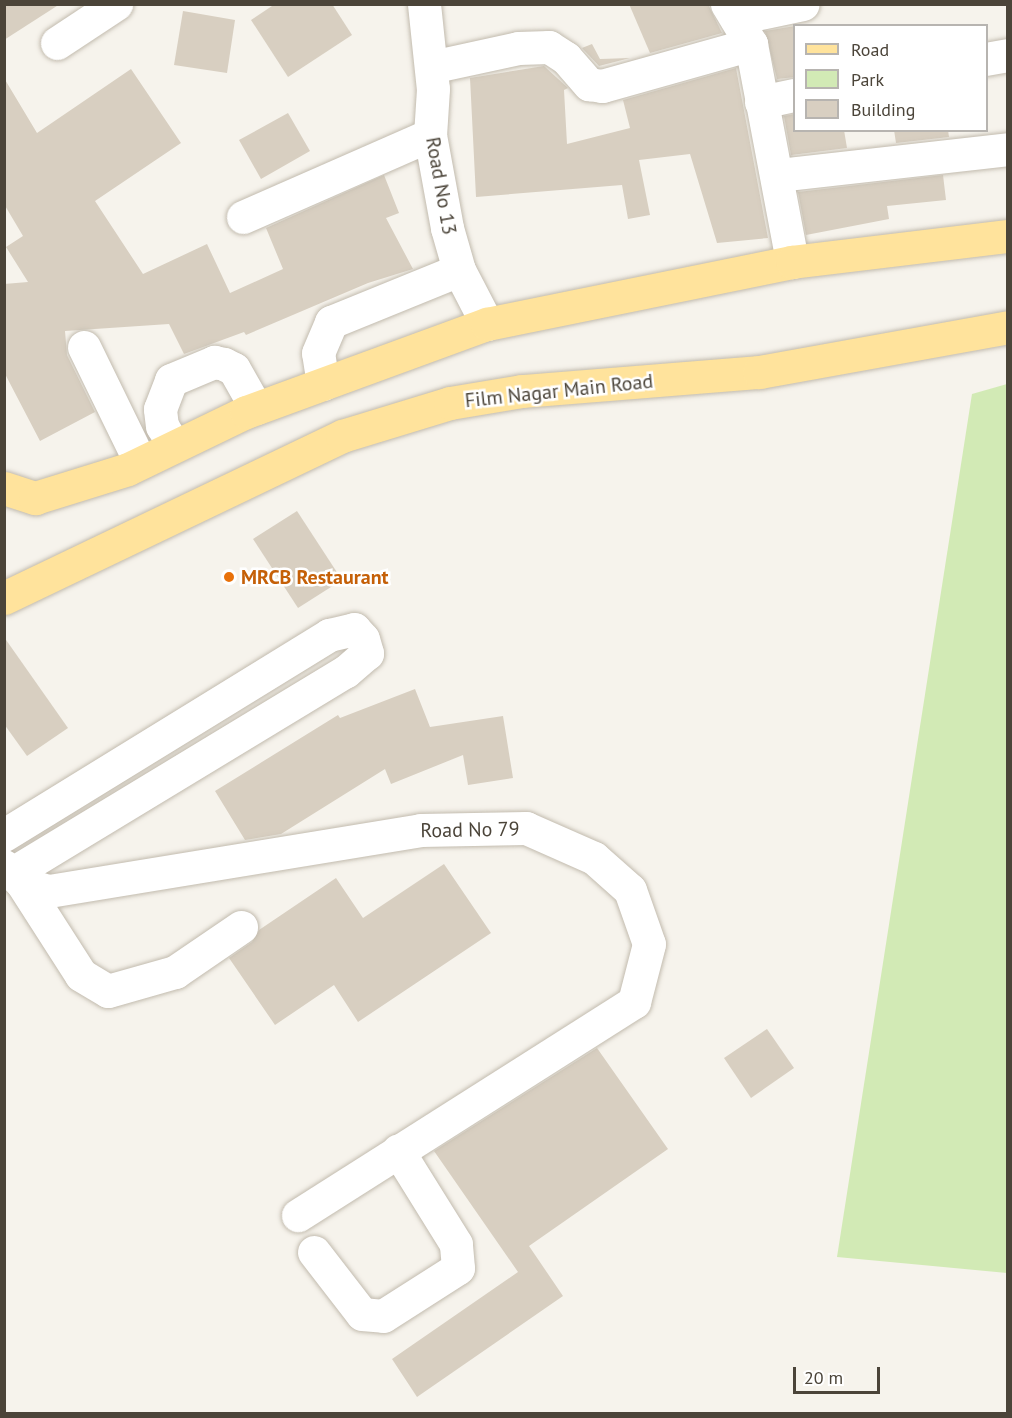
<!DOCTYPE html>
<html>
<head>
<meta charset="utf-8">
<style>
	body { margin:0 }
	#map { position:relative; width:1012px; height:1418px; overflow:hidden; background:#f6f3ec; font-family:"PT Sans",sans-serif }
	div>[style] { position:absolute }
	.green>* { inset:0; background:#d2eab5 }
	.building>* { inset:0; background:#d8cfc1 }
	.roads { filter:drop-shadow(0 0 2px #c2bbae) drop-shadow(0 0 2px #c2bbae) }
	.minor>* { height:33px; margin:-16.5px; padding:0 16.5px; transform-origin:16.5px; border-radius:16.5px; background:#fff }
	.major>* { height:33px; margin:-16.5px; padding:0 16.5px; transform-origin:16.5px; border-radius:16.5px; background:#ffe39c }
	.dots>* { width:16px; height:16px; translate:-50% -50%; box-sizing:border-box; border:3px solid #fff; border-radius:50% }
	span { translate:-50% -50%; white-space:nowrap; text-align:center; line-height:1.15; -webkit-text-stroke:5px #fff; paint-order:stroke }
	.street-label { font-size:20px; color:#4b4439 }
	.food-label { font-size:20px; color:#c56008; font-weight:700 }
	.left { translate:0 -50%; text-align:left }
	.frame { position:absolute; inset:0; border:6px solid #4b4439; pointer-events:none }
	.legend { position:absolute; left:793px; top:24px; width:195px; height:108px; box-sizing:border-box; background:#fff; border:2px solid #b7b4b0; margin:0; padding:8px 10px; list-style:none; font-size:18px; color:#4b4439 }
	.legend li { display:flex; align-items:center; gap:12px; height:30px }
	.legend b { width:30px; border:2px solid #b7b4b0 }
	.scale { position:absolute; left:793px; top:1367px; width:87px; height:27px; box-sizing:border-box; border:3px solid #4b4439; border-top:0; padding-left:8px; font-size:18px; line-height:21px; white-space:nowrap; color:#4b4439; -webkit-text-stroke:4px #fff; paint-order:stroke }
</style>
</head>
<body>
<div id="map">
	<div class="green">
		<div style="clip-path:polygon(1007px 384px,1007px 1273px,837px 1257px,972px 394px)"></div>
	</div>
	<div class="building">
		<div style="clip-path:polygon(4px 4px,60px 4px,4px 40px)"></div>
		<div style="clip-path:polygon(275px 4px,332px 4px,352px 35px,288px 77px,251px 20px)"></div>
		<div style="clip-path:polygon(629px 4px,708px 4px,722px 33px,650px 53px)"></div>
		<div style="clip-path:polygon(183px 11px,235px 20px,227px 73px,174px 65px)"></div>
		<div style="clip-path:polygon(795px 26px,795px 77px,777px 79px,765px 31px)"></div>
		<div style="clip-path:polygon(592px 44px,600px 59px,630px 58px,599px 66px,582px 48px)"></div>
		<div style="clip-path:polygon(544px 66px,568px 88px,564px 90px,567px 144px,630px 128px,623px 100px,736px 68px,768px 238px,717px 243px,690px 154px,639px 160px,650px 215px,628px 219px,622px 185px,476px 197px,470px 78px)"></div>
		<div style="clip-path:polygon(131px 69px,181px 143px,95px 201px,143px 274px,207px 244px,230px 293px,283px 269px,266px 228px,384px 175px,399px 213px,386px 218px,413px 269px,368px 283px,246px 335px,244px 332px,184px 354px,169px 324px,65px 331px,67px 355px,95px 412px,40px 441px,4px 372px,4px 284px,28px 282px,6px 247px,23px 236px,4px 204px,4px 78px,37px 133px)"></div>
		<div style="clip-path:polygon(288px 113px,310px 151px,261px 179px,239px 140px)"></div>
		<div style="clip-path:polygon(795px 114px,795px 130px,844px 130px,847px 148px,791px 155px,784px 116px)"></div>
		<div style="clip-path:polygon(894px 130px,948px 130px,949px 137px,896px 143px)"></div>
		<div style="clip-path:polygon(943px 175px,946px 200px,887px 206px,889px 219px,806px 235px,798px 192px)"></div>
		<div style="clip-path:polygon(297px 511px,342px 580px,298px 608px,253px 539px)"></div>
		<div style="clip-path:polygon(4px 637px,68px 728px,27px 756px,4px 724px)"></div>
		<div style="clip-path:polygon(415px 689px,430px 727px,503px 716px,513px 778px,468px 785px,463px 755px,391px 784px,385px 769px,281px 834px,245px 840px,215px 791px,338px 715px,340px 718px)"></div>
		<div style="clip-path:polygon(444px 864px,491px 933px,358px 1022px,334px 985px,275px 1025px,229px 958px,252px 942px,259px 930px,336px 878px,363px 918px)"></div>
		<div style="clip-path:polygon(767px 1029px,794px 1068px,751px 1098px,724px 1058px)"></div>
		<div style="clip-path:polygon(597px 1048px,668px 1149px,529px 1246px,563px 1296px,417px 1397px,392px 1359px,518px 1272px,434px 1151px)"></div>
	</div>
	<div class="roads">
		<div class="minor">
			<div style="left:424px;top:4px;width:85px;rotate:84deg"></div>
			<div style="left:433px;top:89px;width:46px;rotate:93.7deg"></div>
			<div style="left:430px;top:135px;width:95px;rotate:79.6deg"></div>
			<div style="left:447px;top:228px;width:44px;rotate:74.1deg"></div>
			<div style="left:459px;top:270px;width:61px;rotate:62.6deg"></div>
			<div style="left:727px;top:4px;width:47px;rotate:59deg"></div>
			<div style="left:751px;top:44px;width:222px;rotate:79.3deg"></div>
			<div style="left:736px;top:18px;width:68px;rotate:-11.8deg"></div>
			<div style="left:57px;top:43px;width:71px;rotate:-33.5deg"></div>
			<div style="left:986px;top:59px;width:22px;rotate:-10deg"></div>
			<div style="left:431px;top:67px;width:89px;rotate:-12.3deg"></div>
			<div style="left:518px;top:48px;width:31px;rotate:-2deg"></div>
			<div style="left:549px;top:47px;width:20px;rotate:33deg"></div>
			<div style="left:566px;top:58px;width:35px;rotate:49deg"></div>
			<div style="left:589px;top:84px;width:13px;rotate:9deg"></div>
			<div style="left:602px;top:86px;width:155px;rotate:-15.7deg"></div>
			<div style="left:761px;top:102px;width:34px;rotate:-12deg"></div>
			<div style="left:778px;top:175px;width:231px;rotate:-6.4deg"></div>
			<div style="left:243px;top:217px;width:204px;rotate:-23.7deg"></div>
			<div style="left:84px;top:347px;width:128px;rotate:64deg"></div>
			<div style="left:323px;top:384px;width:31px;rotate:-99deg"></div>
			<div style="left:318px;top:353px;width:34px;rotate:-67deg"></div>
			<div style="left:331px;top:322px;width:138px;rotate:-22.1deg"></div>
			<div style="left:173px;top:444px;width:21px;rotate:-121deg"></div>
			<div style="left:162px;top:426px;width:17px;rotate:-97deg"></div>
			<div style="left:160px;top:409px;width:31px;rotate:-69deg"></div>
			<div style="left:171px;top:380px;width:47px;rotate:-22.7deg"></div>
			<div style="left:214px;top:362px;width:10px;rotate:11deg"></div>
			<div style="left:224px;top:364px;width:11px;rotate:27deg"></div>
			<div style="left:234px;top:369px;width:45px;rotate:60.6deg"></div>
			<div style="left:4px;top:835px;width:382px;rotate:-31.6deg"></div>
			<div style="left:329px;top:635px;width:26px;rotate:-13deg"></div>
			<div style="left:354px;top:629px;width:13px;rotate:48deg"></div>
			<div style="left:363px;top:639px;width:15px;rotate:74deg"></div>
			<div style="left:367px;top:653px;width:28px;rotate:139deg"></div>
			<div style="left:346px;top:671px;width:390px;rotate:148.8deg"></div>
			<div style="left:4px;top:866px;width:25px;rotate:43deg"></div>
			<div style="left:22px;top:883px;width:28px;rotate:17deg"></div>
			<div style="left:49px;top:891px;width:376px;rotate:-9.3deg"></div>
			<div style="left:420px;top:830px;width:106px;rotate:-1.1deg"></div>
			<div style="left:526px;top:828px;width:74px;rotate:23.8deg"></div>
			<div style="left:594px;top:858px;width:48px;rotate:41.6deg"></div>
			<div style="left:630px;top:890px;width:57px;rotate:70.6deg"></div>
			<div style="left:649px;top:944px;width:60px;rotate:104.5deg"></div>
			<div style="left:634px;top:1002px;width:398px;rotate:147.6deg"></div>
			<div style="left:22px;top:883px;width:109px;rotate:57.3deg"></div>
			<div style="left:81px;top:975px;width:31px;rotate:31deg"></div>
			<div style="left:108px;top:991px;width:70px;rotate:-15.8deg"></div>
			<div style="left:175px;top:972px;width:80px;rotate:-34.3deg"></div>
			<div style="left:314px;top:1252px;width:78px;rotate:52.3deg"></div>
			<div style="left:362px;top:1314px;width:21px;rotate:5deg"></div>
			<div style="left:383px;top:1316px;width:89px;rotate:-32.6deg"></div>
			<div style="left:458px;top:1268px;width:24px;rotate:-95deg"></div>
			<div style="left:456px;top:1244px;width:110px;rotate:-121.9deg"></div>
		</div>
		<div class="major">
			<div style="left:4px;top:488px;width:33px;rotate:18deg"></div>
			<div style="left:35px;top:498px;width:97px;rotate:-17.3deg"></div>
			<div style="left:128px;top:469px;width:131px;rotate:-25.8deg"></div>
			<div style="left:246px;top:412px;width:257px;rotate:-20.1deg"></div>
			<div style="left:487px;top:324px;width:311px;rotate:-11.5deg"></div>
			<div style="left:792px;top:262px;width:218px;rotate:-6.9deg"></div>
			<div style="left:4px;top:598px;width:375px;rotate:-25.6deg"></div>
			<div style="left:342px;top:436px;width:113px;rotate:-17deg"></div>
			<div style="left:450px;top:403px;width:73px;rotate:-9.5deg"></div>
			<div style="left:522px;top:391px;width:238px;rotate:-4.6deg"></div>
			<div style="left:759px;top:372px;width:253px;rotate:-10.2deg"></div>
		</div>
	</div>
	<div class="dots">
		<div style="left:229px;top:577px;background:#e8710a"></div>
	</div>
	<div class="street-label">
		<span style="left:441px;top:186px;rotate:80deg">Road No 13</span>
		<span style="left:559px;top:391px;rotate:-6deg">Film Nagar Main Road</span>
		<span style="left:470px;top:830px;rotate:-1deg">Road No 79</span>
	</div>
	<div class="food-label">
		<span class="left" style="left:241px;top:577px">MRCB Restaurant</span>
	</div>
	<div class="frame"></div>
	<ul class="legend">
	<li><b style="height:8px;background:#ffe39c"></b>Road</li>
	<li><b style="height:16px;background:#d2eab5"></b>Park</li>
	<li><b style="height:16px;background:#d8cfc1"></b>Building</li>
	</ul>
	<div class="scale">20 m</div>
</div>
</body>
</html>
